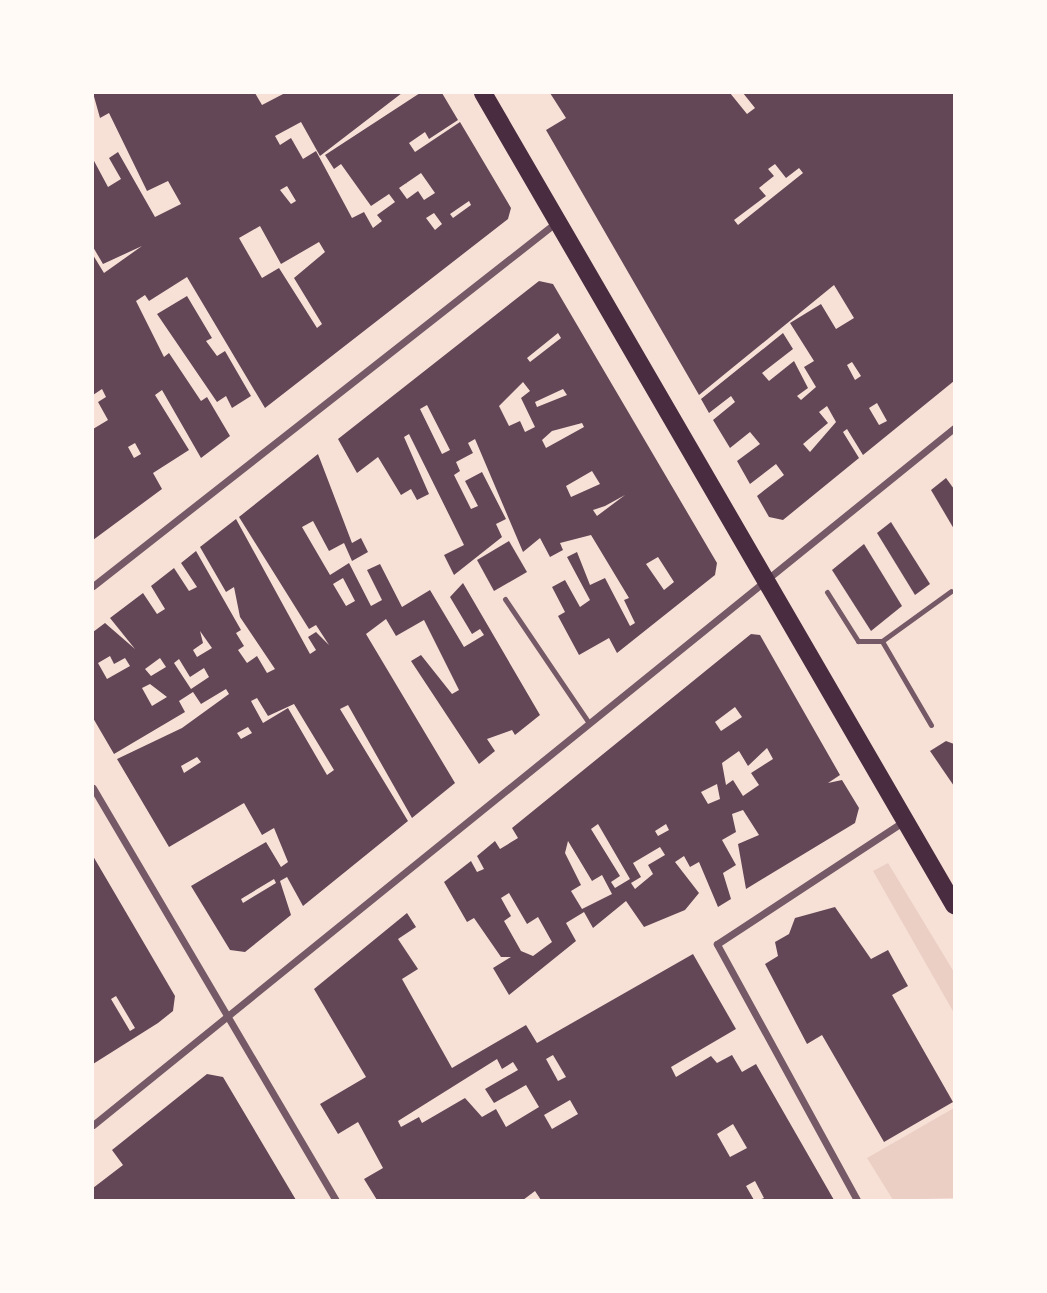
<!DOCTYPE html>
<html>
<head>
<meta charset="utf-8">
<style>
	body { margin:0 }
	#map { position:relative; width:1047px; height:1293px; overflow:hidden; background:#f7e1d7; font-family:"Exo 2",sans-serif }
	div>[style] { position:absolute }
	.green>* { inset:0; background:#ebcfc5 }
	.building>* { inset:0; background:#644757 }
	.service>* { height:5px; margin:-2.5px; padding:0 2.5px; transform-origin:2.5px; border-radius:2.5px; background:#755966 }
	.minor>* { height:7px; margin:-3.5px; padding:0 3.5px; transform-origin:3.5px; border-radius:3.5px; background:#755966 }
	.primary>* { height:18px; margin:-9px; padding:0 9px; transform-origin:9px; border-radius:9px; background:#4a2c40 }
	span { translate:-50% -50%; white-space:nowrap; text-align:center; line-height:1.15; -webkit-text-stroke:7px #fffaf5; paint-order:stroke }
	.frame { position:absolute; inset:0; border:94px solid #fffaf5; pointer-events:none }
</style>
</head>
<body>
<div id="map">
	<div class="green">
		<div style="clip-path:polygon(888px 863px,954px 972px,954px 1013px,873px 871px)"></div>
		<div style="clip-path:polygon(954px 1108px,954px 1198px,893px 1200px,867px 1158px)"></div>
	</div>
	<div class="building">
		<div style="clip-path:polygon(evenodd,93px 93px,255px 93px,262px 105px,285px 93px,402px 93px,320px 156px,301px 122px,275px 136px,280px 145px,291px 138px,303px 159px,316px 151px,352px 218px,364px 212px,373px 228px,382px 221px,377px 215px,395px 202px,389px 194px,371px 206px,341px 164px,334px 169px,325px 155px,420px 93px,442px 93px,458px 120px,429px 139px,425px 132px,409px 143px,415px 152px,460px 122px,511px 208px,508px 219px,265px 408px,187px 277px,149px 301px,145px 295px,136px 301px,164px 357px,169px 353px,201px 401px,207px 397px,230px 436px,201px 458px,162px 390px,155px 395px,189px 450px,153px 473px,162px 489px,93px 540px,93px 429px,108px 420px,98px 402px,106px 397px,102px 389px,93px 395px,93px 255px,104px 273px,142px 246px,103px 264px,93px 247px,93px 159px,108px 187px,121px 179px,109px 158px,118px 152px,155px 217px,181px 204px,168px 181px,147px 191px,109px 113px,100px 118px,93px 93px,421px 173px,435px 193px,424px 200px,418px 191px,407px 199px,399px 188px,421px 173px,93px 93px,287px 186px,296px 201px,291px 204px,280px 190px,287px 186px,93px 93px,469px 201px,471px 205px,453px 218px,450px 214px,469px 201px,93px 93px,434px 213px,442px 224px,435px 230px,426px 218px,434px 213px,93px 93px,260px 226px,281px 264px,319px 242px,325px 252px,294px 278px,322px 324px,317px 328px,279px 268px,262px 278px,239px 238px,260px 226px,93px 93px,135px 443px,141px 454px,134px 458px,128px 447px,135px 443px)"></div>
		<div style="clip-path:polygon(evenodd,550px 93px,730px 93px,747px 114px,755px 108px,743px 93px,954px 93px,954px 381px,863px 455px,847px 429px,843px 432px,859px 458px,783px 520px,769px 517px,757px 496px,784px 475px,776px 464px,750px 484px,737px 461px,760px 444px,750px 432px,730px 448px,713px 420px,735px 402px,731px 396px,709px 413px,701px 399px,783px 333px,793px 349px,762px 373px,769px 381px,794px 361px,808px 388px,797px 396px,801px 400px,816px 387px,804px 367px,814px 361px,790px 323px,821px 304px,836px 329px,854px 318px,834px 285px,699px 395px,546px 130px,566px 118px,550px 93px,775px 164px,786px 178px,799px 168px,803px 173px,738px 225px,734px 220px,766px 196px,759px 188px,774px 176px,768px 169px,775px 164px,550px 93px,852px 362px,861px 376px,855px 380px,847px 365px,852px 362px,550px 93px,877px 403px,887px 421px,879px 425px,869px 408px,877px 403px,550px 93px,827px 406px,836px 422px,810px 452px,803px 444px,828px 423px,819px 412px,827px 406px)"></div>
		<div style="clip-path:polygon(evenodd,539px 281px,553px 284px,717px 563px,715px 575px,617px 653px,609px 638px,579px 655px,558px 616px,565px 612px,552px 587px,565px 580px,580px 607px,590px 600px,567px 557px,577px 552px,590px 585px,605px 578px,630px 626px,635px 623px,624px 600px,629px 598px,591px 535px,560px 543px,563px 550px,550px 557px,540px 538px,523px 552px,475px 439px,468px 443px,473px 453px,456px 462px,460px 471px,454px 475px,471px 509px,478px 506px,465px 481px,482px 472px,506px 519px,496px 524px,502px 537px,454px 575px,444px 555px,464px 545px,409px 434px,404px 437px,429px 494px,417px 500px,411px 489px,401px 495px,378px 457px,357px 473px,338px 439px,539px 281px,558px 333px,561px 338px,530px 362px,527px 358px,558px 333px,539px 281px,523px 382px,530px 391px,521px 398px,535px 427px,525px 432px,520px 421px,509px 426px,499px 406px,523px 382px,539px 281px,563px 389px,567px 395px,537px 407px,535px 402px,563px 389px,539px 281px,427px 405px,450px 450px,442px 454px,420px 409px,427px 405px,539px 281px,582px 423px,584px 427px,546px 448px,542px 440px,552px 431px,582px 423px,539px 281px,592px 471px,600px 484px,571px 497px,566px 486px,592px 471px,539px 281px,625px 495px,597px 516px,593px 510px,605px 506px,625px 495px,539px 281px,658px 557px,674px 582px,664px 590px,646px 564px,658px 557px)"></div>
		<div style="clip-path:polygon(187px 296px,212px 338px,206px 341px,217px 356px,225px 351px,251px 396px,232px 408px,226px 396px,217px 402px,157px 314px)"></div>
		<div style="clip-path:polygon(evenodd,318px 454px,352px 543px,361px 538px,368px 552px,352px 561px,344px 543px,329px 551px,313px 521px,302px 527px,330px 575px,349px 563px,371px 606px,382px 600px,367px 570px,380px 564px,402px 607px,430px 590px,464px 647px,484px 635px,480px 629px,472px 634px,450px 597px,463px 583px,540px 715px,515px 735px,512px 730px,487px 739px,495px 751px,479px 764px,411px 661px,421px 655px,452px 694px,459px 690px,424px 620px,396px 636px,386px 619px,366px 634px,455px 783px,412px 818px,348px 705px,340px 709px,408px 821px,303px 906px,287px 877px,280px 881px,291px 915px,245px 952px,230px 950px,191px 886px,266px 842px,281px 867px,288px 862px,274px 828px,262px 835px,244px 803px,169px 847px,117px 759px,182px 728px,229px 694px,226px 689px,201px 704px,193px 692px,179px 701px,185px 712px,114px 754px,93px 718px,93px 632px,105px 623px,135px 649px,110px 618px,143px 593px,157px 614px,165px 609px,151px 586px,174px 568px,189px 591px,197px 587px,181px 563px,196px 551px,241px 630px,236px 633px,244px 646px,238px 650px,247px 663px,257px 656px,267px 673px,275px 669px,240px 617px,234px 587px,226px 592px,200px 547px,236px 519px,310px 654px,316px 650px,308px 637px,316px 632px,329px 645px,316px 625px,309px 629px,239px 517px,318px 454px,343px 578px,355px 601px,346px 606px,333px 584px,343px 578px,318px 454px,200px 631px,212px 648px,197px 657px,193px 650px,203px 643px,200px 631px,318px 454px,110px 656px,114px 664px,125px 658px,130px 666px,107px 679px,98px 663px,110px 656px,318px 454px,160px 658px,166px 667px,151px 676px,145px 669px,160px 658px,318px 454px,179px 659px,190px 677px,204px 668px,209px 677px,191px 689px,174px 663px,179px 659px,318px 454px,150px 684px,167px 697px,152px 706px,142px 688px,150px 684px,318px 454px,257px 698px,268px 716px,294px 704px,334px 770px,327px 775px,288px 708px,263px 723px,251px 701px,257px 698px,318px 454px,248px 727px,252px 733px,241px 739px,237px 733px,248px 727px,318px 454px,197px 757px,201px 762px,184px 773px,181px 766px,197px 757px,318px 454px,274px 879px,276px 883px,243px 903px,241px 899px,274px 879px)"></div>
		<div style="clip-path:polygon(946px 478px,954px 489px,954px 529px,931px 490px)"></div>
		<div style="clip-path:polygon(891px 522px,930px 584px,915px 595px,877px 533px)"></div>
		<div style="clip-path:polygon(509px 541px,527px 572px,494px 591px,477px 560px)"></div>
		<div style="clip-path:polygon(864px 544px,902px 606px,871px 631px,832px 570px)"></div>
		<div style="clip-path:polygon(evenodd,751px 634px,760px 635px,840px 775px,828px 783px,842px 780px,859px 808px,855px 823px,746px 889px,738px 844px,759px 835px,743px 810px,732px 814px,736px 832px,722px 840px,736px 865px,723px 873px,731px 899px,718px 907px,699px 862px,690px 867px,684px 856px,675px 862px,699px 893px,685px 910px,644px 927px,626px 901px,593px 928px,584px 912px,566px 923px,576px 941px,509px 995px,493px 968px,511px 957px,501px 957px,474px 918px,467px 922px,444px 882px,471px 861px,477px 872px,484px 869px,477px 856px,495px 841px,500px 849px,518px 838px,512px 828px,751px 634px,735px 707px,742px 717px,721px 731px,715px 722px,735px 707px,751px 634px,767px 748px,773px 759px,751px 773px,759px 785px,743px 796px,733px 780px,726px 785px,722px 763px,739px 751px,748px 766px,767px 748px,751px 634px,717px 784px,720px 799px,708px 804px,701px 792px,717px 784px,751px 634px,598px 824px,630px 879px,615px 888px,611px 882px,620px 876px,591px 829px,598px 824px,751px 634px,666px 824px,669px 830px,658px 836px,655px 831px,666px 824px,751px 634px,568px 841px,592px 881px,602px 875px,612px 894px,582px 909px,571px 891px,581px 885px,565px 853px,568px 841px,751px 634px,660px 847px,665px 855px,648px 865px,653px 874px,635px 889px,631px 883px,641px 877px,633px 863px,660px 847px,751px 634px,509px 893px,527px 924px,538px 917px,552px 942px,533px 956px,521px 951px,504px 921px,511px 916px,501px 898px,509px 893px)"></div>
		<div style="clip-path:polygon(946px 741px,954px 744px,954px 786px,930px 751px)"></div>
		<div style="clip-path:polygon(evenodd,93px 856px,175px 996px,173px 1011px,158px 1023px,93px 1064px,93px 856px,116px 996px,135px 1028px,130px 1031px,111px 999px,116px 996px)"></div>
		<div style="clip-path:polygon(835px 907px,871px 959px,888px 950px,908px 986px,892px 995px,953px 1102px,884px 1142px,822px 1035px,807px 1044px,765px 964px,778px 956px,775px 942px,789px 934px,795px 918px)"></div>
		<div style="clip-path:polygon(evenodd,407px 913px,416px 927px,398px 939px,418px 969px,402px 979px,452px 1068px,526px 1025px,537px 1043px,693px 954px,736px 1029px,671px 1067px,676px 1077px,711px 1056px,717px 1063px,732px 1055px,742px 1072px,756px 1064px,834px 1200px,759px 1200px,764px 1198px,755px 1181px,746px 1186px,754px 1200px,541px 1200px,535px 1191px,523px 1200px,377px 1200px,364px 1179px,383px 1168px,358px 1122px,338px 1134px,320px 1104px,366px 1077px,314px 989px,407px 913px,553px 1055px,566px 1077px,558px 1081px,546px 1059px,553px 1055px,407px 913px,497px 1059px,502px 1069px,513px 1062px,518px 1070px,485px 1089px,494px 1103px,526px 1085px,539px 1107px,506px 1127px,496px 1109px,482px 1117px,465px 1098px,422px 1123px,419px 1117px,401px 1127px,398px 1121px,497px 1059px,407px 913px,570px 1100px,578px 1114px,552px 1129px,544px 1115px,570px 1100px,407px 913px,733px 1124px,747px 1148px,730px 1157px,717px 1134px,733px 1124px)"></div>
		<div style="clip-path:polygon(207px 1074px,223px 1077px,296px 1200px,93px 1200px,93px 1188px,123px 1165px,112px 1150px)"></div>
	</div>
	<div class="service">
		<div style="left:827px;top:592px;width:58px;rotate:57.7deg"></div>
		<div style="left:858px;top:641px;width:24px"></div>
		<div style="left:505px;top:599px;width:150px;rotate:55.9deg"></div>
		<div style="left:931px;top:725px;width:97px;rotate:-120.3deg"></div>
		<div style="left:882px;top:641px;width:85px;rotate:-35.9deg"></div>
	</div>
	<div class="minor">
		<div style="left:93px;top:586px;width:591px;rotate:-38.13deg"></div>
		<div style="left:93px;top:788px;width:478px;rotate:59.5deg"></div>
		<div style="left:93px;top:1125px;width:1108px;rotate:-38.99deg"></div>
		<div style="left:857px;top:1200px;width:292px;rotate:-118.7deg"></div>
		<div style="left:717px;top:944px;width:224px;rotate:-33.3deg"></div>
	</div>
	<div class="primary">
		<div style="left:483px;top:93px;width:939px;rotate:59.88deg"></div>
	</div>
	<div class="frame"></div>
</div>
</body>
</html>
